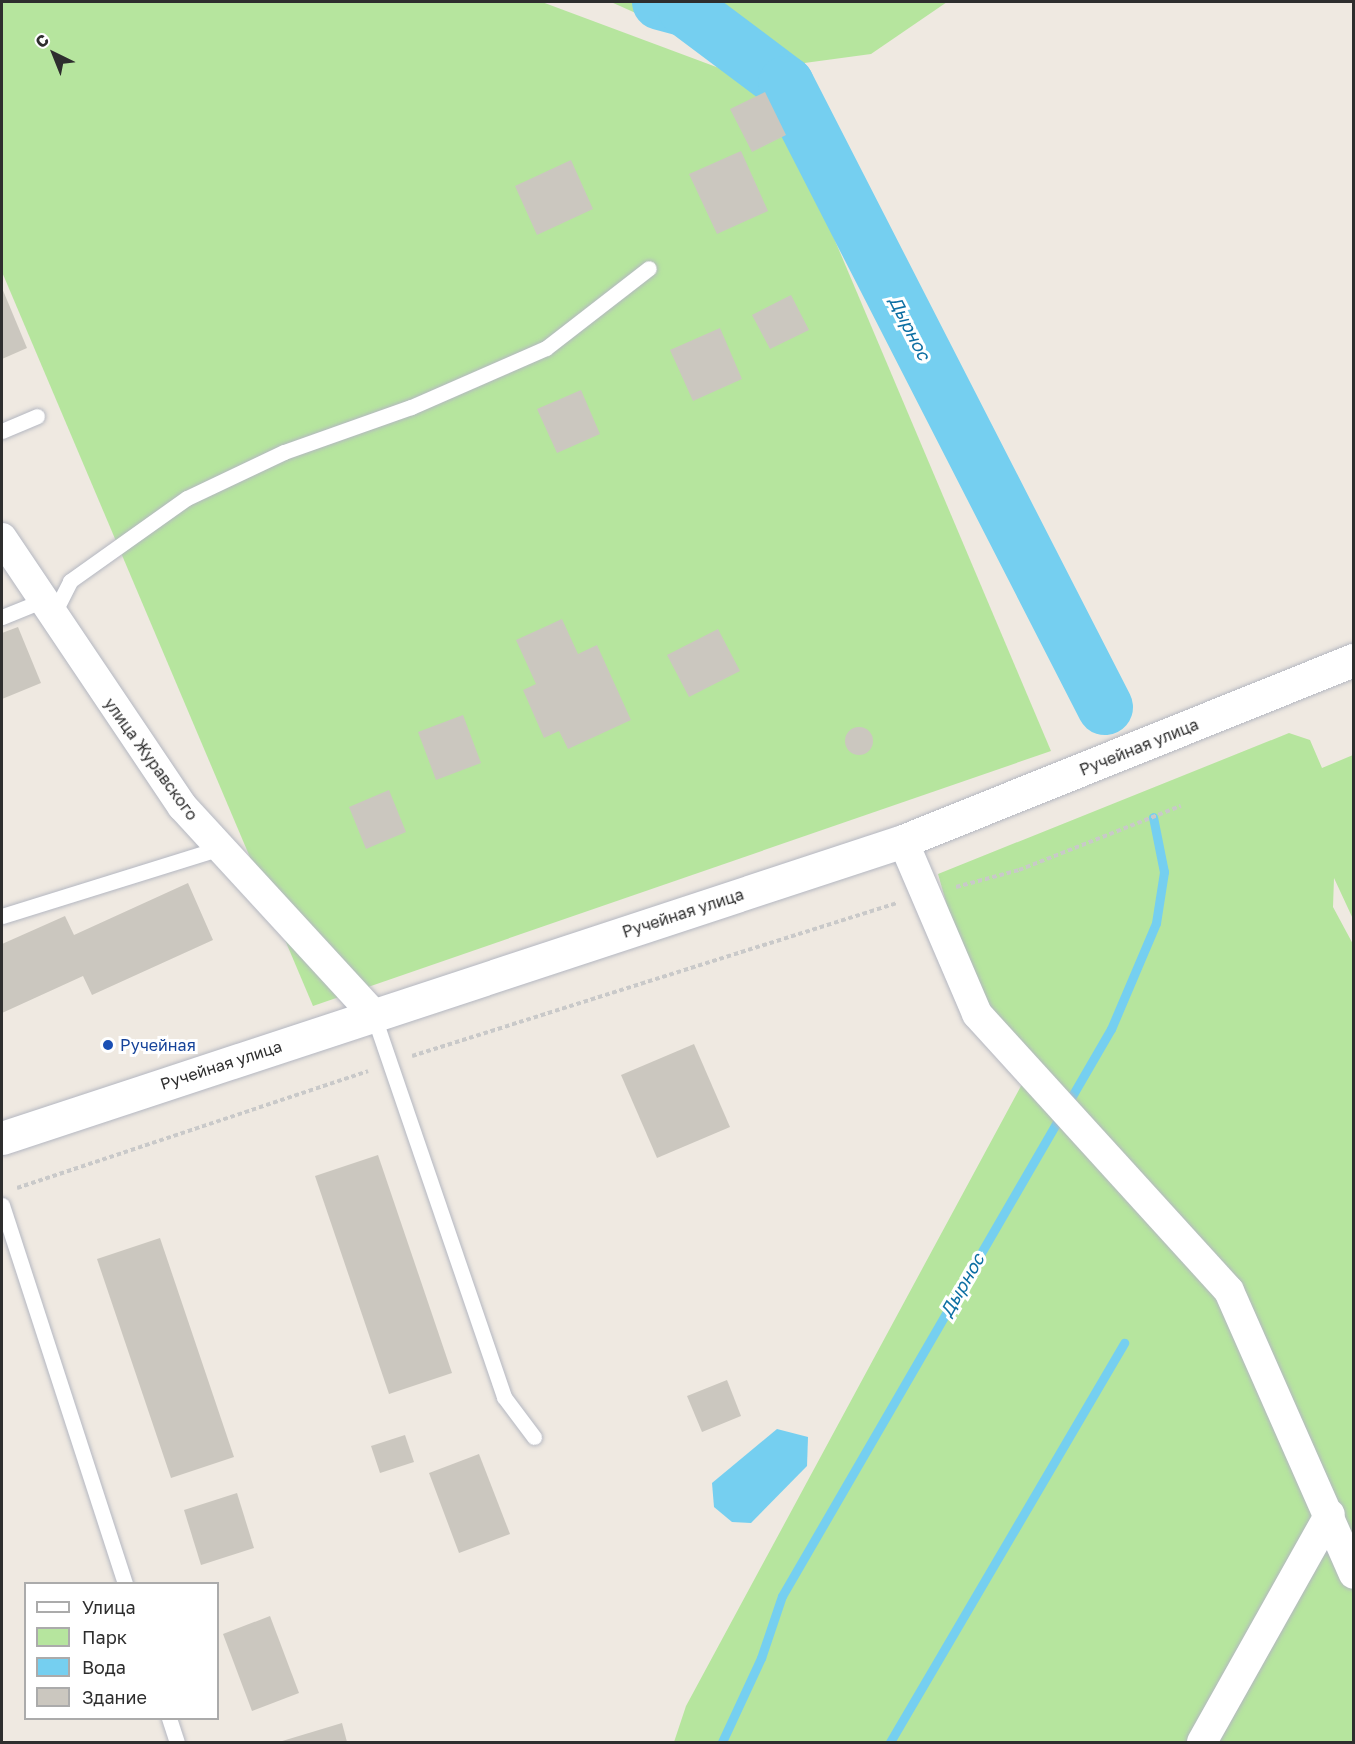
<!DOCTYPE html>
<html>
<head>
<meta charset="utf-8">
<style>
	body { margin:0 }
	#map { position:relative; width:1355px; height:1744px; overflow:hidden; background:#efe9e1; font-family:"Golos Text",sans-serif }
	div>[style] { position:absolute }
	.green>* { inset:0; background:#b6e59e }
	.water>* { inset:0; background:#75cff0 }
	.stream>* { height:9px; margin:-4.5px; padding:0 4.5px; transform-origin:4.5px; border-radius:4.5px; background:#75cff0 }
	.river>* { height:56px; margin:-28px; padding:0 28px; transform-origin:28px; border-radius:28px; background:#75cff0 }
	.building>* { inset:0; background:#cbc7bf }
	.round { border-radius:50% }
	.path>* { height:4px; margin-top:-2px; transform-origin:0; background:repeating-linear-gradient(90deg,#c9c9c9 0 4.5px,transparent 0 7.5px) }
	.roads { filter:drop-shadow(0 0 2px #b4b7c1) drop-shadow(0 0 2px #b4b7c1) }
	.service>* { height:15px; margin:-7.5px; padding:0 7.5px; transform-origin:7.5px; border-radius:7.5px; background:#fff }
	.minor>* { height:30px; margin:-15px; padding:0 15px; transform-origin:15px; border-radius:15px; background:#fff }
	.tertiary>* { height:33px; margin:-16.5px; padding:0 16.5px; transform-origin:16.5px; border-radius:16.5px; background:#fff }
	.dots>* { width:16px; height:16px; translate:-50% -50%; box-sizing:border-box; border:3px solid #fff; border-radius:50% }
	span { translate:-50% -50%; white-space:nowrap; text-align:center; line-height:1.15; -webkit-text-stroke:6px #fff; paint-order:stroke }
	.street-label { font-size:16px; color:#2e2e2e }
	.transit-label { font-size:16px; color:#164399 }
	.left { translate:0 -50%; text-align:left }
	.water-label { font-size:18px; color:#0d6fa3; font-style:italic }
	.frame { position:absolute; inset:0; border:3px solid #2e2e2e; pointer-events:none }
	.legend { position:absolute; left:24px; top:1582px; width:195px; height:138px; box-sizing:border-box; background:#fff; border:2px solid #ababab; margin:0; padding:8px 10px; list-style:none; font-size:18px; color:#2e2e2e }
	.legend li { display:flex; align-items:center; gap:12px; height:30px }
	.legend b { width:30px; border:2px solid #ababab }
	.north { position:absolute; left:24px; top:24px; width:60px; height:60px; -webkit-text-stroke:4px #fff; paint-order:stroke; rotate:317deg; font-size:16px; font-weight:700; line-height:24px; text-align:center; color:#2e2e2e }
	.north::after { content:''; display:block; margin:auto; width:21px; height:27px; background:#2e2e2e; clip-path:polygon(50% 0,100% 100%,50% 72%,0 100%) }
</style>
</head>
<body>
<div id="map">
	<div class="green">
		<div style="clip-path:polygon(2px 2px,542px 2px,770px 87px,1051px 751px,313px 1006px,2px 272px)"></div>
		<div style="clip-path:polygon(611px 2px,947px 2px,871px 54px,761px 69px)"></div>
		<div style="clip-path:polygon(1289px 733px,1310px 740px,1322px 768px,1353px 755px,1353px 919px,1334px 878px,1333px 907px,1354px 946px,1353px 1742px,674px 1742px,686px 1706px,1035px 1060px,991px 1008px,956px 937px,938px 874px)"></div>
	</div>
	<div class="water">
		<div style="clip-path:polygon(777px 1429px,808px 1437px,807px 1466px,751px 1523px,732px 1522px,714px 1507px,712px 1483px)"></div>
	</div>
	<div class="stream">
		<div style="left:722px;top:1742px;width:93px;rotate:-65.1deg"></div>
		<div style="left:761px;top:1658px;width:65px;rotate:-71.3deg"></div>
		<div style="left:782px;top:1596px;width:656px;rotate:-59.88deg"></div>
		<div style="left:1111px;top:1029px;width:115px;rotate:-67deg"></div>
		<div style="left:1156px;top:923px;width:52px;rotate:-81.1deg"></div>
		<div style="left:1164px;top:872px;width:56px;rotate:-101.3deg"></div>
		<div style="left:890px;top:1742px;width:463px;rotate:-59.6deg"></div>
	</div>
	<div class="river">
		<div style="left:660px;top:2px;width:27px;rotate:15deg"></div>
		<div style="left:686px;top:9px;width:125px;rotate:36.9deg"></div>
		<div style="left:786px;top:84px;width:700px;rotate:62.89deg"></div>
	</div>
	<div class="building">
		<div style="clip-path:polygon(765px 92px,786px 135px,752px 152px,730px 109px)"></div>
		<div style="clip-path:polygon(741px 151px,768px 211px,717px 234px,689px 174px)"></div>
		<div style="clip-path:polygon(571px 160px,593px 209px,537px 235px,515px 186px)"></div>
		<div style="clip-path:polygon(2px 288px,27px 348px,2px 359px)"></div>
		<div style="clip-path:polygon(791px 295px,809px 330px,770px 349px,752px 315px)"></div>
		<div style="clip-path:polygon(720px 328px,742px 379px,693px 401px,670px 350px)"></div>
		<div style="clip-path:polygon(581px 390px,600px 434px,557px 453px,537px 409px)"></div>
		<div style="clip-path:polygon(562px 619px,578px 654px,597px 645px,631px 720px,568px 749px,559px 731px,544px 738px,523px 690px,536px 684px,516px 640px)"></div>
		<div style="clip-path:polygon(18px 627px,41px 683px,2px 699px,2px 633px)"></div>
		<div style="clip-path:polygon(718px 629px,740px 671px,689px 697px,667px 655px)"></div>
		<div style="clip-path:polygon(463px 715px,481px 763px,436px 780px,418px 732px)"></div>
		<div class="round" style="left:845px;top:727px;width:28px;height:28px"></div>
		<div style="clip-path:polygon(389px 790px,406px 832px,366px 849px,349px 807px)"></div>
		<div style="clip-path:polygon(188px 883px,213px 940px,92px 995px,83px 976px,2px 1013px,2px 944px,65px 916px,74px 935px)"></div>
		<div style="clip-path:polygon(694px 1044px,730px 1127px,657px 1158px,621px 1075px)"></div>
		<div style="clip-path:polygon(378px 1155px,452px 1373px,389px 1394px,315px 1176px)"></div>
		<div style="clip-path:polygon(160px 1238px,234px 1457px,171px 1478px,97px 1259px)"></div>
		<div style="clip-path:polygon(727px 1380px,741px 1416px,702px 1432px,687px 1396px)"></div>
		<div style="clip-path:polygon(405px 1435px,414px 1462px,380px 1473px,371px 1446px)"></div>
		<div style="clip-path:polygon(479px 1454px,510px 1534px,459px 1553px,429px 1473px)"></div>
		<div style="clip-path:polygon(237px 1493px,254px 1548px,201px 1565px,184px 1510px)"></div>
		<div style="clip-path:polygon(270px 1616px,299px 1693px,252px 1711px,223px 1634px)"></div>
		<div style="clip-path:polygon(342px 1723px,347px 1742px,279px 1742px)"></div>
	</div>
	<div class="path">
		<div style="left:956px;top:887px;width:65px;rotate:-15.1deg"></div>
		<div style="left:1019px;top:870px;width:174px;rotate:-21.6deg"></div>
		<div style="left:412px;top:1056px;width:509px;rotate:-17.51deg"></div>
		<div style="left:17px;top:1188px;width:370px;rotate:-18.4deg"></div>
	</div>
	<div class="roads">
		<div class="service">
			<div style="left:2px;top:431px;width:38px;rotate:-23deg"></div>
			<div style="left:54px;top:613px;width:36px;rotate:-63deg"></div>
			<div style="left:70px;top:581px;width:143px;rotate:-35.4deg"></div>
			<div style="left:187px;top:498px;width:107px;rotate:-25.4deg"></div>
			<div style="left:284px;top:452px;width:135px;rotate:-19.5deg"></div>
			<div style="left:411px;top:407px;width:147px;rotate:-23.6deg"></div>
			<div style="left:546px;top:348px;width:130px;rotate:-37.8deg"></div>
			<div style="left:2px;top:617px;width:45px;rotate:-22deg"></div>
			<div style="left:2px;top:916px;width:228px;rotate:-17.3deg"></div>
			<div style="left:373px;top:1014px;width:405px;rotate:71.1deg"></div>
			<div style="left:504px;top:1397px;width:50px;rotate:53.1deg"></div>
			<div style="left:2px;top:1205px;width:398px;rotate:72deg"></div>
			<div style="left:169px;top:1718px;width:25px;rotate:72deg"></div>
		</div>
		<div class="minor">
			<div style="left:2px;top:538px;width:323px;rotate:56.1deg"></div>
			<div style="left:182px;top:806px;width:282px;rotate:47.4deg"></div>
			<div style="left:903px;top:841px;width:188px;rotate:66.8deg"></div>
			<div style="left:977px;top:1014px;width:374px;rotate:47.7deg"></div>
			<div style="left:1229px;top:1291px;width:309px;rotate:66.2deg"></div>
			<div style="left:1202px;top:1742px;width:261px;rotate:-60.7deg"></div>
		</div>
		<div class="tertiary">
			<div style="left:2px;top:1138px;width:949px;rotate:-18.24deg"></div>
			<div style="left:903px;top:841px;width:486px;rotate:-21.9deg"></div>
		</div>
	</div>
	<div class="dots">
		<div style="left:108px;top:1045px;background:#1a4fb4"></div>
	</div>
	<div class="street-label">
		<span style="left:1139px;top:747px;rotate:-22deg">Ручейная улица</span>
		<span style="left:151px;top:759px;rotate:54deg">улица Журавского</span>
		<span style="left:683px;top:913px;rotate:-18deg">Ручейная улица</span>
		<span style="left:221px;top:1065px;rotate:-18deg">Ручейная улица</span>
	</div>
	<div class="transit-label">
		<span class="left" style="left:120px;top:1045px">Ручейная</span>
	</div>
	<div class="water-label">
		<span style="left:910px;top:328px;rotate:63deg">Дырнос</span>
		<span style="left:962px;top:1285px;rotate:-60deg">Дырнос</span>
	</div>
	<div class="frame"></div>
	<ul class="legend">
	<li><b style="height:8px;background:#fff"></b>Улица</li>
	<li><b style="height:16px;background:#b6e59e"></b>Парк</li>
	<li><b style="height:16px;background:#75cff0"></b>Вода</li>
	<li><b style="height:16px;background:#cbc7bf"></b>Здание</li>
	</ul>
	<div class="north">С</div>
</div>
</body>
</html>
